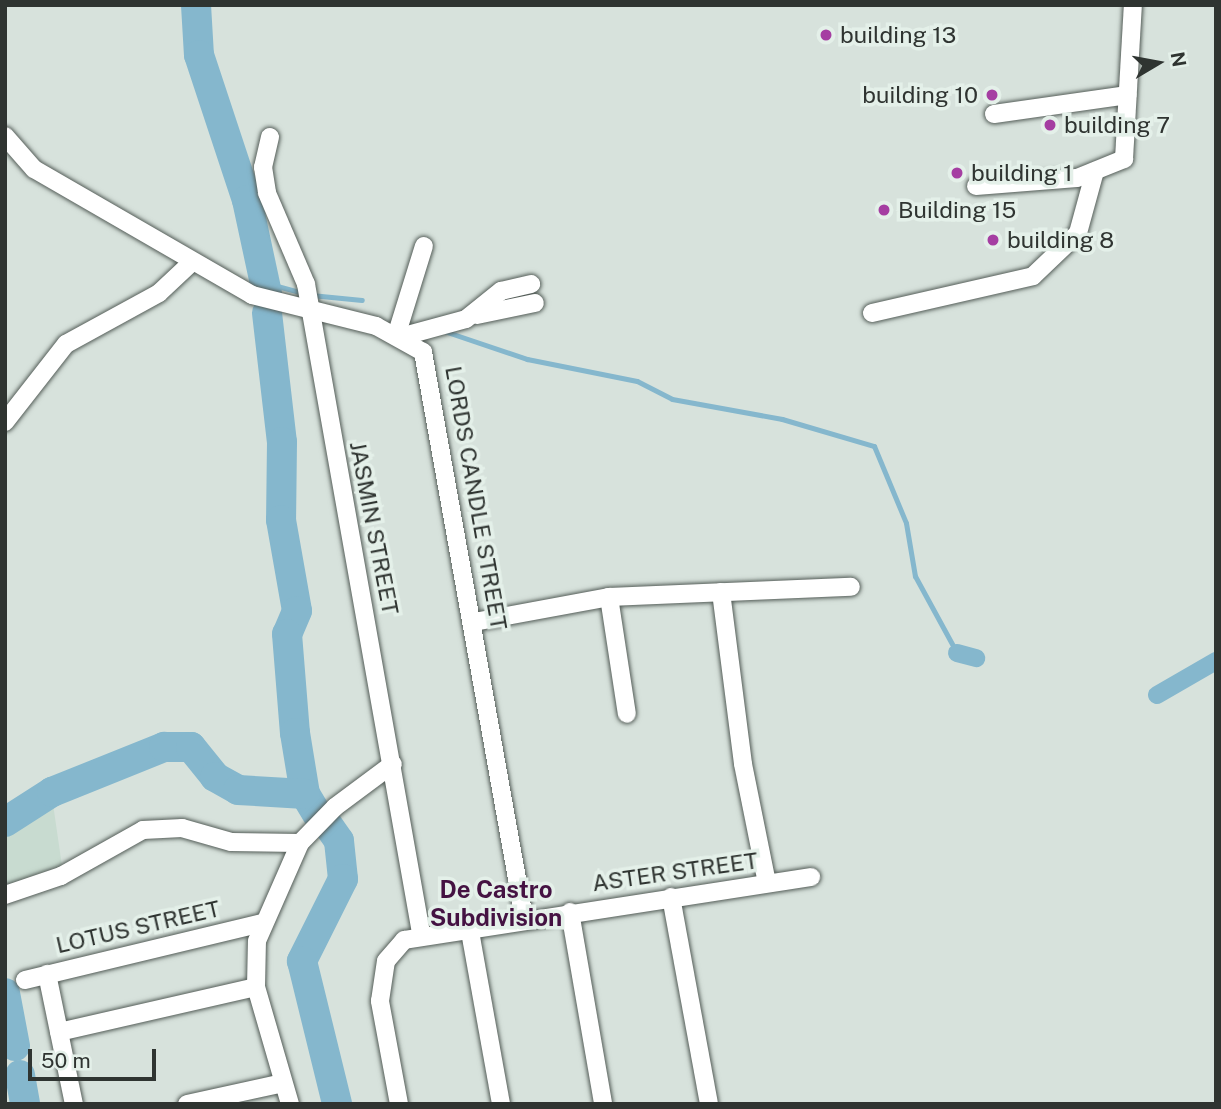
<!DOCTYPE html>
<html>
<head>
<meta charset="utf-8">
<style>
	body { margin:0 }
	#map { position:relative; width:1221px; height:1109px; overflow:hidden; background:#d7e2dc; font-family:"Public Sans",sans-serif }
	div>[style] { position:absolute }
	.built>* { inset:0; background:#c8dbd0 }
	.stream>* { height:5px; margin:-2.5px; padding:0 2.5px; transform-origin:2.5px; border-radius:2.5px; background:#85b7cd }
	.canal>* { height:18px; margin:-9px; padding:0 9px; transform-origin:9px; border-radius:9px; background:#85b7cd }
	.river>* { height:30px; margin:-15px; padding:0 15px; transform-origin:15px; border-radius:15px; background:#85b7cd }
	.roads { filter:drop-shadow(0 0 2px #545d58) drop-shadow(0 0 2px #545d58) }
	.minor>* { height:18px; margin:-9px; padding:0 9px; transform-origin:9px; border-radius:9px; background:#fff }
	.dots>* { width:19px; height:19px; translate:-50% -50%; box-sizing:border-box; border:4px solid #e4f0e9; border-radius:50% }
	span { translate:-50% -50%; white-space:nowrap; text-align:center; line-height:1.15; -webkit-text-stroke:7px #e4f0e9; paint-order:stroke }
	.poi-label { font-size:23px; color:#2f3431 }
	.left { translate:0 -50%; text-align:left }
	.right { translate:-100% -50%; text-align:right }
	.street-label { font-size:23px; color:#2f3431 }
	.neighbourhood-label { font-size:24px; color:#441242; font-weight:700 }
	.frame { position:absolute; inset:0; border:7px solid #2f3431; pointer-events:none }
	.north { position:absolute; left:1123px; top:28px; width:70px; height:70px; -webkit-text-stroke:5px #e4f0e9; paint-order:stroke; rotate:80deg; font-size:19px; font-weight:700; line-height:28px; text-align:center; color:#2f3431 }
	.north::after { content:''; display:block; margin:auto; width:24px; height:32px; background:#2f3431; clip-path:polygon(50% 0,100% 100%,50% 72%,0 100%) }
	.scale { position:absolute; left:28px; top:1049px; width:128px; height:32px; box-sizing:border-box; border:4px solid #2f3431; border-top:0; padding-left:9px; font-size:21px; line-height:24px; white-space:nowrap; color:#2f3431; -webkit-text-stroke:5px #e4f0e9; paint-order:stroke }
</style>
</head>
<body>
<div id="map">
	<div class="built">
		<div style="clip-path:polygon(52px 797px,62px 866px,5px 888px,5px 827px)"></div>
	</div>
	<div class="stream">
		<div style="left:266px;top:283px;width:38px;rotate:15deg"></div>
		<div style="left:311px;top:295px;width:51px;rotate:5.6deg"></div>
		<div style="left:444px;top:331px;width:88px;rotate:18.6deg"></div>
		<div style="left:527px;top:359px;width:112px;rotate:11.3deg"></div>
		<div style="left:637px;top:381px;width:39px;rotate:27deg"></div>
		<div style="left:672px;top:399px;width:112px;rotate:10.3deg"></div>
		<div style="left:782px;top:419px;width:96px;rotate:16.4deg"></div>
		<div style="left:874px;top:446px;width:83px;rotate:67.4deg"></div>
		<div style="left:906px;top:523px;width:54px;rotate:80.4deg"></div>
		<div style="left:915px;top:576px;width:88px;rotate:61.4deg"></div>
	</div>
	<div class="canal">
		<div style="left:957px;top:653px;width:20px;rotate:15deg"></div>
		<div style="left:1157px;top:695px;width:68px;rotate:-30deg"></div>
	</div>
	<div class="river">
		<div style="left:196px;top:5px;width:50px;rotate:86.6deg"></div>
		<div style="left:199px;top:55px;width:153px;rotate:71.7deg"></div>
		<div style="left:247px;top:200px;width:95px;rotate:77.9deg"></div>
		<div style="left:267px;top:313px;width:130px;rotate:83.4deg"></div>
		<div style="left:282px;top:442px;width:78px;rotate:90.7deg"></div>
		<div style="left:281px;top:520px;width:92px;rotate:80deg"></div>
		<div style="left:297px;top:611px;width:25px;rotate:113deg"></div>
		<div style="left:287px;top:634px;width:99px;rotate:85.4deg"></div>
		<div style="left:295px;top:733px;width:62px;rotate:80.7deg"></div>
		<div style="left:305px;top:794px;width:23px;rotate:59deg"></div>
		<div style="left:5px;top:822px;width:56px;rotate:-32.6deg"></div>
		<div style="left:52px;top:792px;width:121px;rotate:-21.9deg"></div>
		<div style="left:164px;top:747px;width:27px"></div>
		<div style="left:191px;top:747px;width:38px;rotate:51deg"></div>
		<div style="left:215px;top:777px;width:26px;rotate:29deg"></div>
		<div style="left:238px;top:790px;width:67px;rotate:3.4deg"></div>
		<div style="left:328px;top:825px;width:19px;rotate:55deg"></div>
		<div style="left:339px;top:841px;width:38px;rotate:84deg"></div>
		<div style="left:343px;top:879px;width:92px;rotate:116.6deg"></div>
		<div style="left:302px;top:961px;width:147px;rotate:76.2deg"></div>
		<div style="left:5px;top:993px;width:54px;rotate:79.3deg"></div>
		<div style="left:20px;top:1075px;width:29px;rotate:80deg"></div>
	</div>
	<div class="roads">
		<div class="minor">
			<div style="left:994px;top:114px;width:135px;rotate:-8.1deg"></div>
			<div style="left:5px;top:136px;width:44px;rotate:48.7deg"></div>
			<div style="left:34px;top:169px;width:252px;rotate:30deg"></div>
			<div style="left:252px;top:295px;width:128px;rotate:14deg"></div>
			<div style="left:376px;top:326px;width:54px;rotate:29deg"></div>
			<div style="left:423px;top:352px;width:575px;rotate:79.88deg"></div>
			<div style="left:270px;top:137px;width:31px;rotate:103deg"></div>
			<div style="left:263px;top:167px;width:26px;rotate:81deg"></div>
			<div style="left:267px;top:193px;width:99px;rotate:66.8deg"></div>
			<div style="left:306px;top:284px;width:659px;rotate:79.95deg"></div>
			<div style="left:976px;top:186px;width:101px;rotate:-4.5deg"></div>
			<div style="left:1077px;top:178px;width:51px;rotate:-22deg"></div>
			<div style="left:1124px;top:159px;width:154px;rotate:-86.7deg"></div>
			<div style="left:872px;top:313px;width:165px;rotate:-12.9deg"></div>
			<div style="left:1033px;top:276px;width:62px;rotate:-43.7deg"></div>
			<div style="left:1078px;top:233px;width:64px;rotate:-74.7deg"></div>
			<div style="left:477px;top:315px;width:59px;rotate:-11.7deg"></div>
			<div style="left:397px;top:333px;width:91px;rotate:-72.8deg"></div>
			<div style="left:404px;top:336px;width:64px;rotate:-15.3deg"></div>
			<div style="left:466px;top:319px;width:45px;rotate:-38.7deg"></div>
			<div style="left:501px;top:291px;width:31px;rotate:-13deg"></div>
			<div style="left:5px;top:422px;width:99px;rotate:-52deg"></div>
			<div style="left:66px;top:344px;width:106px;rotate:-28.7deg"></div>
			<div style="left:159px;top:293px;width:45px;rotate:-43.2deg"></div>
			<div style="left:721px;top:592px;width:173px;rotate:82.7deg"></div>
			<div style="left:743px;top:764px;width:121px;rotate:78.6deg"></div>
			<div style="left:609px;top:597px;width:118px;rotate:81.3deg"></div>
			<div style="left:474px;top:622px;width:137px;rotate:-10.5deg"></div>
			<div style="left:609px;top:597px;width:242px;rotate:-2.4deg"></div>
			<div style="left:5px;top:895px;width:59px;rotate:-18.7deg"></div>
			<div style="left:61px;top:876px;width:94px;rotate:-29.3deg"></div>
			<div style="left:143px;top:830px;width:39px;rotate:-3deg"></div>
			<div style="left:182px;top:828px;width:51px;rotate:15.9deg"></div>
			<div style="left:231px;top:842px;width:69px;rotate:0.8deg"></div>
			<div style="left:671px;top:897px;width:210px;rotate:79.6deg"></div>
			<div style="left:570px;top:912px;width:195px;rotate:80.2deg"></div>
			<div style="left:469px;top:926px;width:181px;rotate:79.8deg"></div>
			<div style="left:47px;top:974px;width:133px;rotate:78.3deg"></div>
			<div style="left:25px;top:980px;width:245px;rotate:-13.5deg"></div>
			<div style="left:59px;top:1032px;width:202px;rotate:-12.9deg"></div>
			<div style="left:187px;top:1104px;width:98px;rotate:-12.3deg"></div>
			<div style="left:290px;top:1104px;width:122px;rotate:-106.2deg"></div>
			<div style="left:256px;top:987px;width:46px;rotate:-88.8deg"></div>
			<div style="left:257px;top:941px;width:107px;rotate:-66.3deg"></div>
			<div style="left:300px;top:843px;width:50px;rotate:-45.8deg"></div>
			<div style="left:335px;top:807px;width:72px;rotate:-36.6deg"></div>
			<div style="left:399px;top:1104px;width:105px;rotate:-100.5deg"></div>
			<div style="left:380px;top:1001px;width:40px;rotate:-81.5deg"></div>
			<div style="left:386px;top:961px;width:28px;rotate:-49deg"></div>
			<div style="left:404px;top:940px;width:412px;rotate:-8.8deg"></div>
		</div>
	</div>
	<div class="dots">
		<div style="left:826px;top:35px;background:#a53ea2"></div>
		<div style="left:992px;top:95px;background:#a53ea2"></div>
		<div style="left:1050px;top:125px;background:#a53ea2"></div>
		<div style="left:957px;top:173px;background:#a53ea2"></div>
		<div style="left:884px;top:210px;background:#a53ea2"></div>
		<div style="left:993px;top:240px;background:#a53ea2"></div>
	</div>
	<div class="poi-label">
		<span class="left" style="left:840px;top:35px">building 13</span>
		<span class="right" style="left:978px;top:95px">building 10</span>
		<span class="left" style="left:1064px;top:125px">building 7</span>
		<span class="left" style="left:971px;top:173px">building 1</span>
		<span class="left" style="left:898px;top:210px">Building 15</span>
		<span class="left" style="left:1007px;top:240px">building 8</span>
	</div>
	<div class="street-label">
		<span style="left:476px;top:498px;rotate:80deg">LORDS CANDLE STREET</span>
		<span style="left:374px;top:528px;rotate:79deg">JASMIN STREET</span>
		<span style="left:675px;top:872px;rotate:-8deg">ASTER STREET</span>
		<span style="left:138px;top:927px;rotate:-13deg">LOTUS STREET</span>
	</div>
	<div class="neighbourhood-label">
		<span style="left:496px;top:904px">De Castro<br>Subdivision</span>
	</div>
	<div class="frame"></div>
	<div class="north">N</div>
	<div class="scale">50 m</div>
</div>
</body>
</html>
